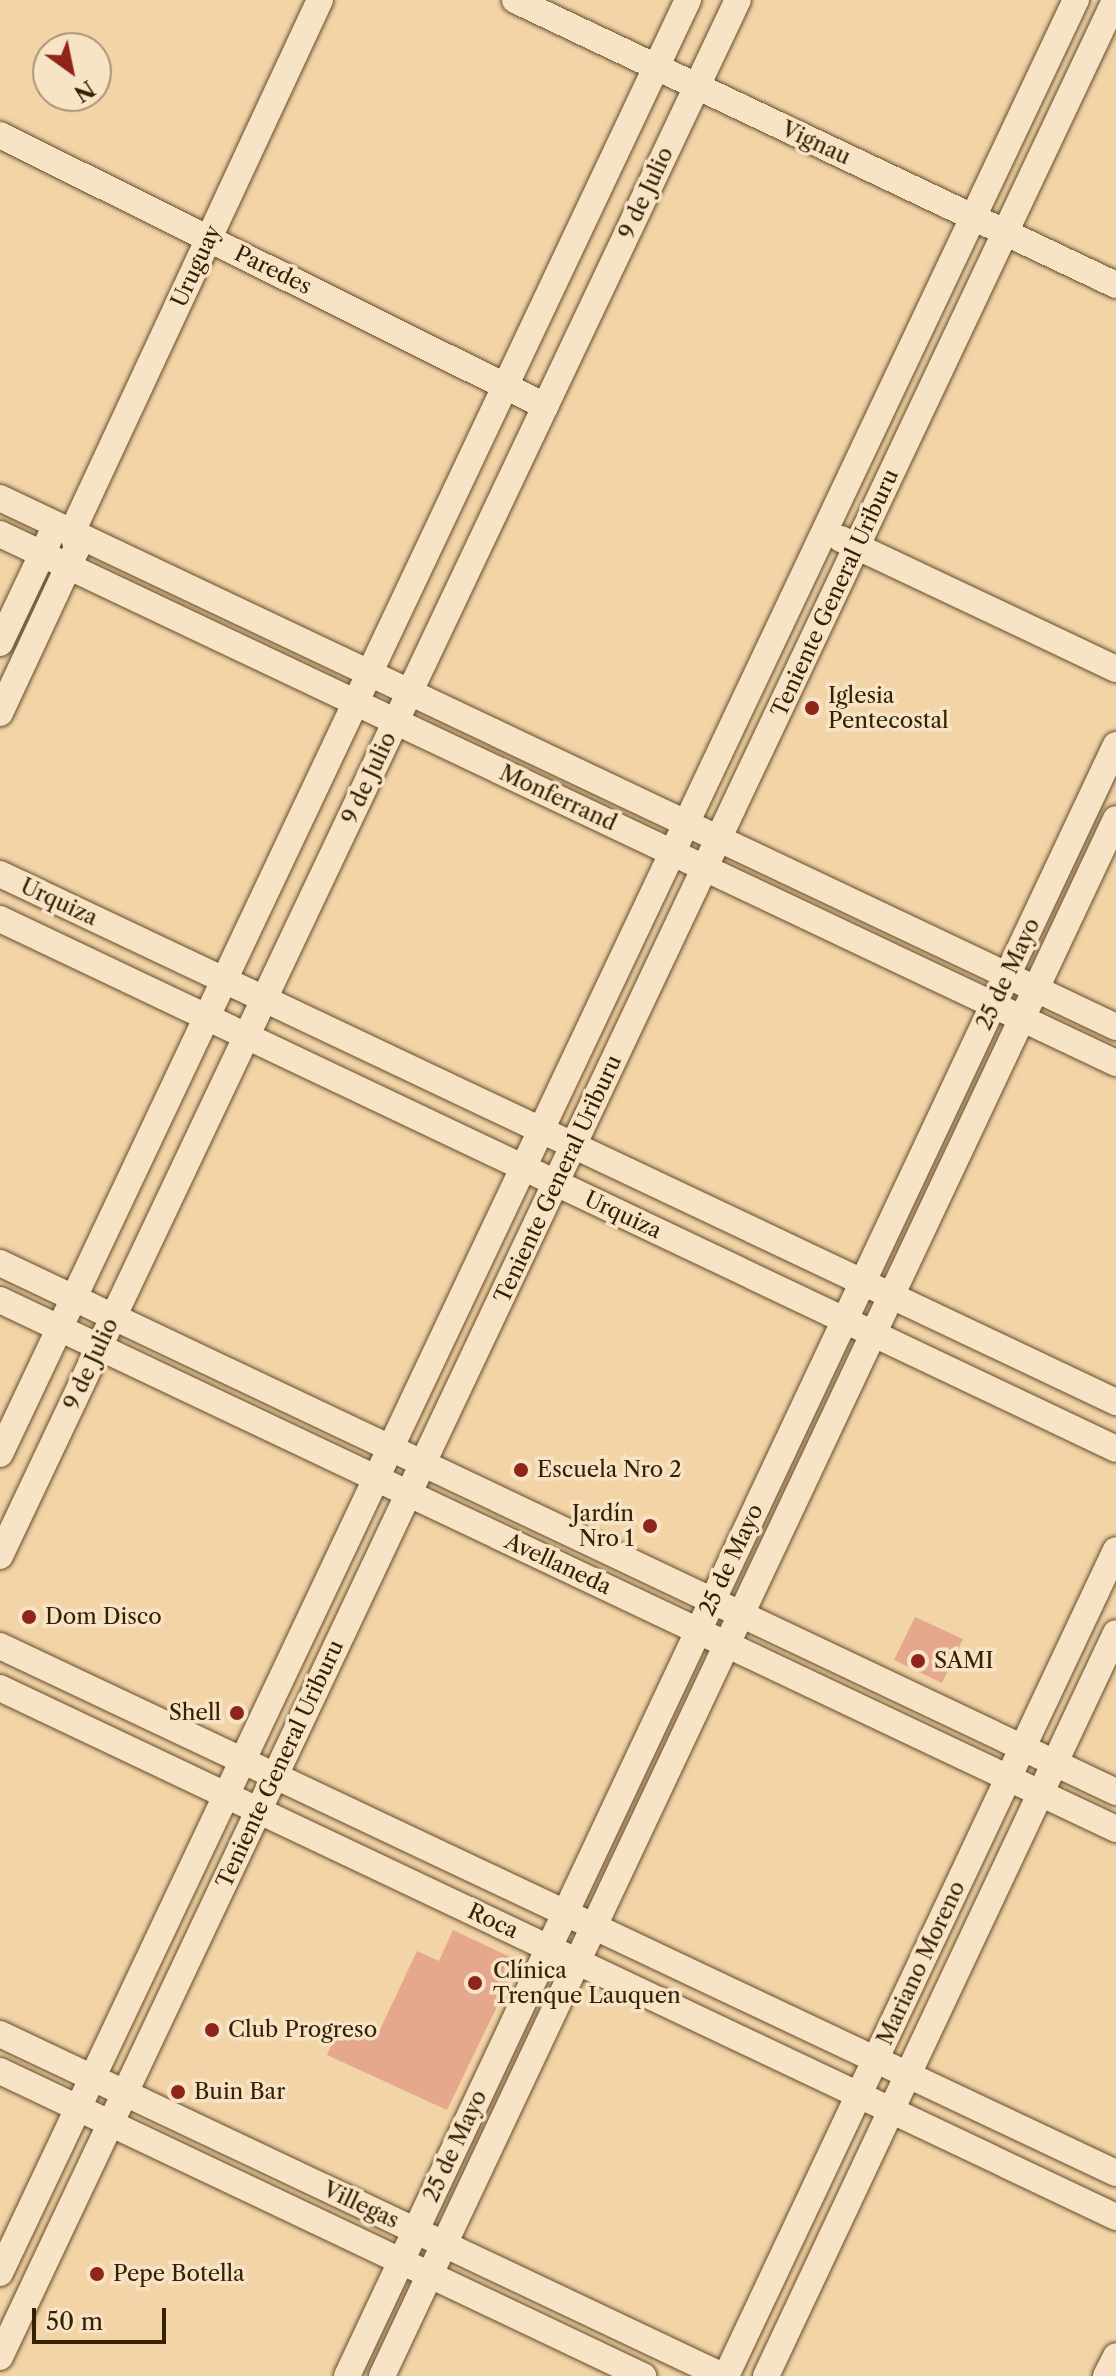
<!DOCTYPE html>
<html>
<head>
<meta charset="utf-8">
<style>
	body { margin:0 }
	#map { position:relative; width:1116px; height:2376px; overflow:hidden; background:#f3d4a7; font-family:"Libre Caslon Text",serif }
	div>[style] { position:absolute }
	.building>* { inset:0; background:#e5a88d }
	.roads { filter:drop-shadow(0 0 2px #644d2b) drop-shadow(0 0 2px #644d2b) }
	.minor>* { height:26px; margin:-13px; padding:0 13px; transform-origin:13px; border-radius:13px; background:#f7e3c6 }
	.dots>* { width:22px; height:22px; translate:-50% -50%; box-sizing:border-box; border:4px solid #f7e3c6; border-radius:50% }
	span { translate:-50% -50%; white-space:nowrap; text-align:center; line-height:1.15; -webkit-text-stroke:7px #f7e3c6; paint-order:stroke }
	.street-label { font-size:22px; color:#352002 }
	.poi-label { font-size:22px; color:#352002 }
	.left { translate:0 -50%; text-align:left }
	.right { translate:-100% -50%; text-align:right }
	.north { position:absolute; left:32px; top:32px; width:80px; height:80px; box-sizing:border-box; background:#f7e3c6; border:2px solid #a99578; border-radius:50%; rotate:147deg; font-size:22px; font-weight:700; line-height:32px; text-align:center; color:#352002 }
	.north::after { content:''; display:block; margin:auto; width:28px; height:36px; background:#8f2418; clip-path:polygon(50% 0,100% 100%,50% 72%,0 100%) }
	.scale { position:absolute; left:32px; top:2308px; width:134px; height:36px; box-sizing:border-box; border:4px solid #352002; border-top:0; padding-left:10px; font-size:24px; line-height:28px; white-space:nowrap; color:#352002; -webkit-text-stroke:6px #f7e3c6; paint-order:stroke }
</style>
</head>
<body>
<div id="map">
	<div class="building">
		<div style="clip-path:polygon(915px 1617px,963px 1639px,942px 1683px,894px 1660px)"></div>
		<div style="clip-path:polygon(453px 1930px,519px 1961px,447px 2110px,327px 2055px,342px 2021px,377px 2036px,417px 1951px,439px 1961px)"></div>
	</div>
	<div class="roads">
		<div class="minor">
			<div style="left:515px;top:0;width:665px;rotate:25.37deg"></div>
			<div style="left:0;top:135px;width:609px;rotate:26.44deg"></div>
			<div style="left:0;top:498px;width:1235px;rotate:25.36deg"></div>
			<div style="left:0;top:534px;width:1235px;rotate:25.36deg"></div>
			<div style="left:841px;top:539px;width:304px;rotate:25.3deg"></div>
			<div style="left:0;top:643px;width:117px;rotate:-64.7deg"></div>
			<div style="left:0;top:713px;width:182px;rotate:-65deg"></div>
			<div style="left:77px;top:548px;width:17px;rotate:-107deg"></div>
			<div style="left:72px;top:532px;width:587px;rotate:-65.01deg"></div>
			<div style="left:0;top:874px;width:1235px;rotate:25.32deg"></div>
			<div style="left:0;top:919px;width:1235px;rotate:25.4deg"></div>
			<div style="left:0;top:1263px;width:1235px;rotate:25.36deg"></div>
			<div style="left:0;top:1300px;width:1235px;rotate:25.36deg"></div>
			<div style="left:0;top:1454px;width:1609px;rotate:-64.68deg"></div>
			<div style="left:0;top:1556px;width:1722px;rotate:-64.63deg"></div>
			<div style="left:0;top:1646px;width:1234px;rotate:25.28deg"></div>
			<div style="left:0;top:1688px;width:1235px;rotate:25.36deg"></div>
			<div style="left:0;top:2034px;width:800px;rotate:25.32deg"></div>
			<div style="left:0;top:2071px;width:712px;rotate:25.38deg"></div>
			<div style="left:0;top:2273px;width:2515px;rotate:-64.67deg"></div>
			<div style="left:0;top:2357px;width:2607px;rotate:-64.68deg"></div>
			<div style="left:347px;top:2376px;width:1803px;rotate:-64.76deg"></div>
			<div style="left:382px;top:2376px;width:1721px;rotate:-64.76deg"></div>
			<div style="left:726px;top:2376px;width:913px;rotate:-64.73deg"></div>
			<div style="left:766px;top:2376px;width:821px;rotate:-64.78deg"></div>
			<div style="left:1106px;top:2376px;width:22px;rotate:-63deg"></div>
		</div>
	</div>
	<div class="dots">
		<div style="left:812px;top:708px;background:#8f2418"></div>
		<div style="left:521px;top:1470px;background:#8f2418"></div>
		<div style="left:650px;top:1526px;background:#8f2418"></div>
		<div style="left:29px;top:1617px;background:#8f2418"></div>
		<div style="left:918px;top:1661px;background:#8f2418"></div>
		<div style="left:237px;top:1713px;background:#8f2418"></div>
		<div style="left:475px;top:1983px;background:#8f2418"></div>
		<div style="left:212px;top:2030px;background:#8f2418"></div>
		<div style="left:178px;top:2092px;background:#8f2418"></div>
		<div style="left:97px;top:2274px;background:#8f2418"></div>
	</div>
	<div class="street-label">
		<span style="left:816px;top:143px;rotate:25deg">Vignau</span>
		<span style="left:646px;top:193px;rotate:-65deg">9 de Julio</span>
		<span style="left:196px;top:266px;rotate:-65deg">Uruguay</span>
		<span style="left:273px;top:270px;rotate:26deg">Paredes</span>
		<span style="left:835px;top:593px;rotate:-65deg">Teniente General Uriburu</span>
		<span style="left:369px;top:778px;rotate:-65deg">9 de Julio</span>
		<span style="left:558px;top:798px;rotate:25deg">Monferrand</span>
		<span style="left:59px;top:902px;rotate:25deg">Urquiza</span>
		<span style="left:1008px;top:974px;rotate:-65deg">25 de Mayo</span>
		<span style="left:558px;top:1179px;rotate:-65deg">Teniente General Uriburu</span>
		<span style="left:623px;top:1215px;rotate:25deg">Urquiza</span>
		<span style="left:91px;top:1364px;rotate:-65deg">9 de Julio</span>
		<span style="left:731px;top:1560px;rotate:-65deg">25 de Mayo</span>
		<span style="left:558px;top:1564px;rotate:25deg">Avellaneda</span>
		<span style="left:280px;top:1764px;rotate:-65deg">Teniente General Uriburu</span>
		<span style="left:493px;top:1921px;rotate:25deg">Roca</span>
		<span style="left:921px;top:1963px;rotate:-65deg">Mariano Moreno</span>
		<span style="left:455px;top:2146px;rotate:-65deg">25 de Mayo</span>
		<span style="left:361px;top:2205px;rotate:25deg">Villegas</span>
	</div>
	<div class="poi-label">
		<span class="left" style="left:828px;top:708px">Iglesia<br>Pentecostal</span>
		<span class="left" style="left:537px;top:1470px">Escuela Nro 2</span>
		<span class="right" style="left:634px;top:1526px">Jardín<br>Nro 1</span>
		<span class="left" style="left:45px;top:1617px">Dom Disco</span>
		<span class="left" style="left:934px;top:1661px">SAMI</span>
		<span class="right" style="left:221px;top:1713px">Shell</span>
		<span class="left" style="left:493px;top:1983px">Clínica<br>Trenque Lauquen</span>
		<span class="left" style="left:228px;top:2030px">Club Progreso</span>
		<span class="left" style="left:194px;top:2092px">Buin Bar</span>
		<span class="left" style="left:113px;top:2274px">Pepe Botella</span>
	</div>
	<div class="north">N</div>
	<div class="scale">50 m</div>
</div>
</body>
</html>
